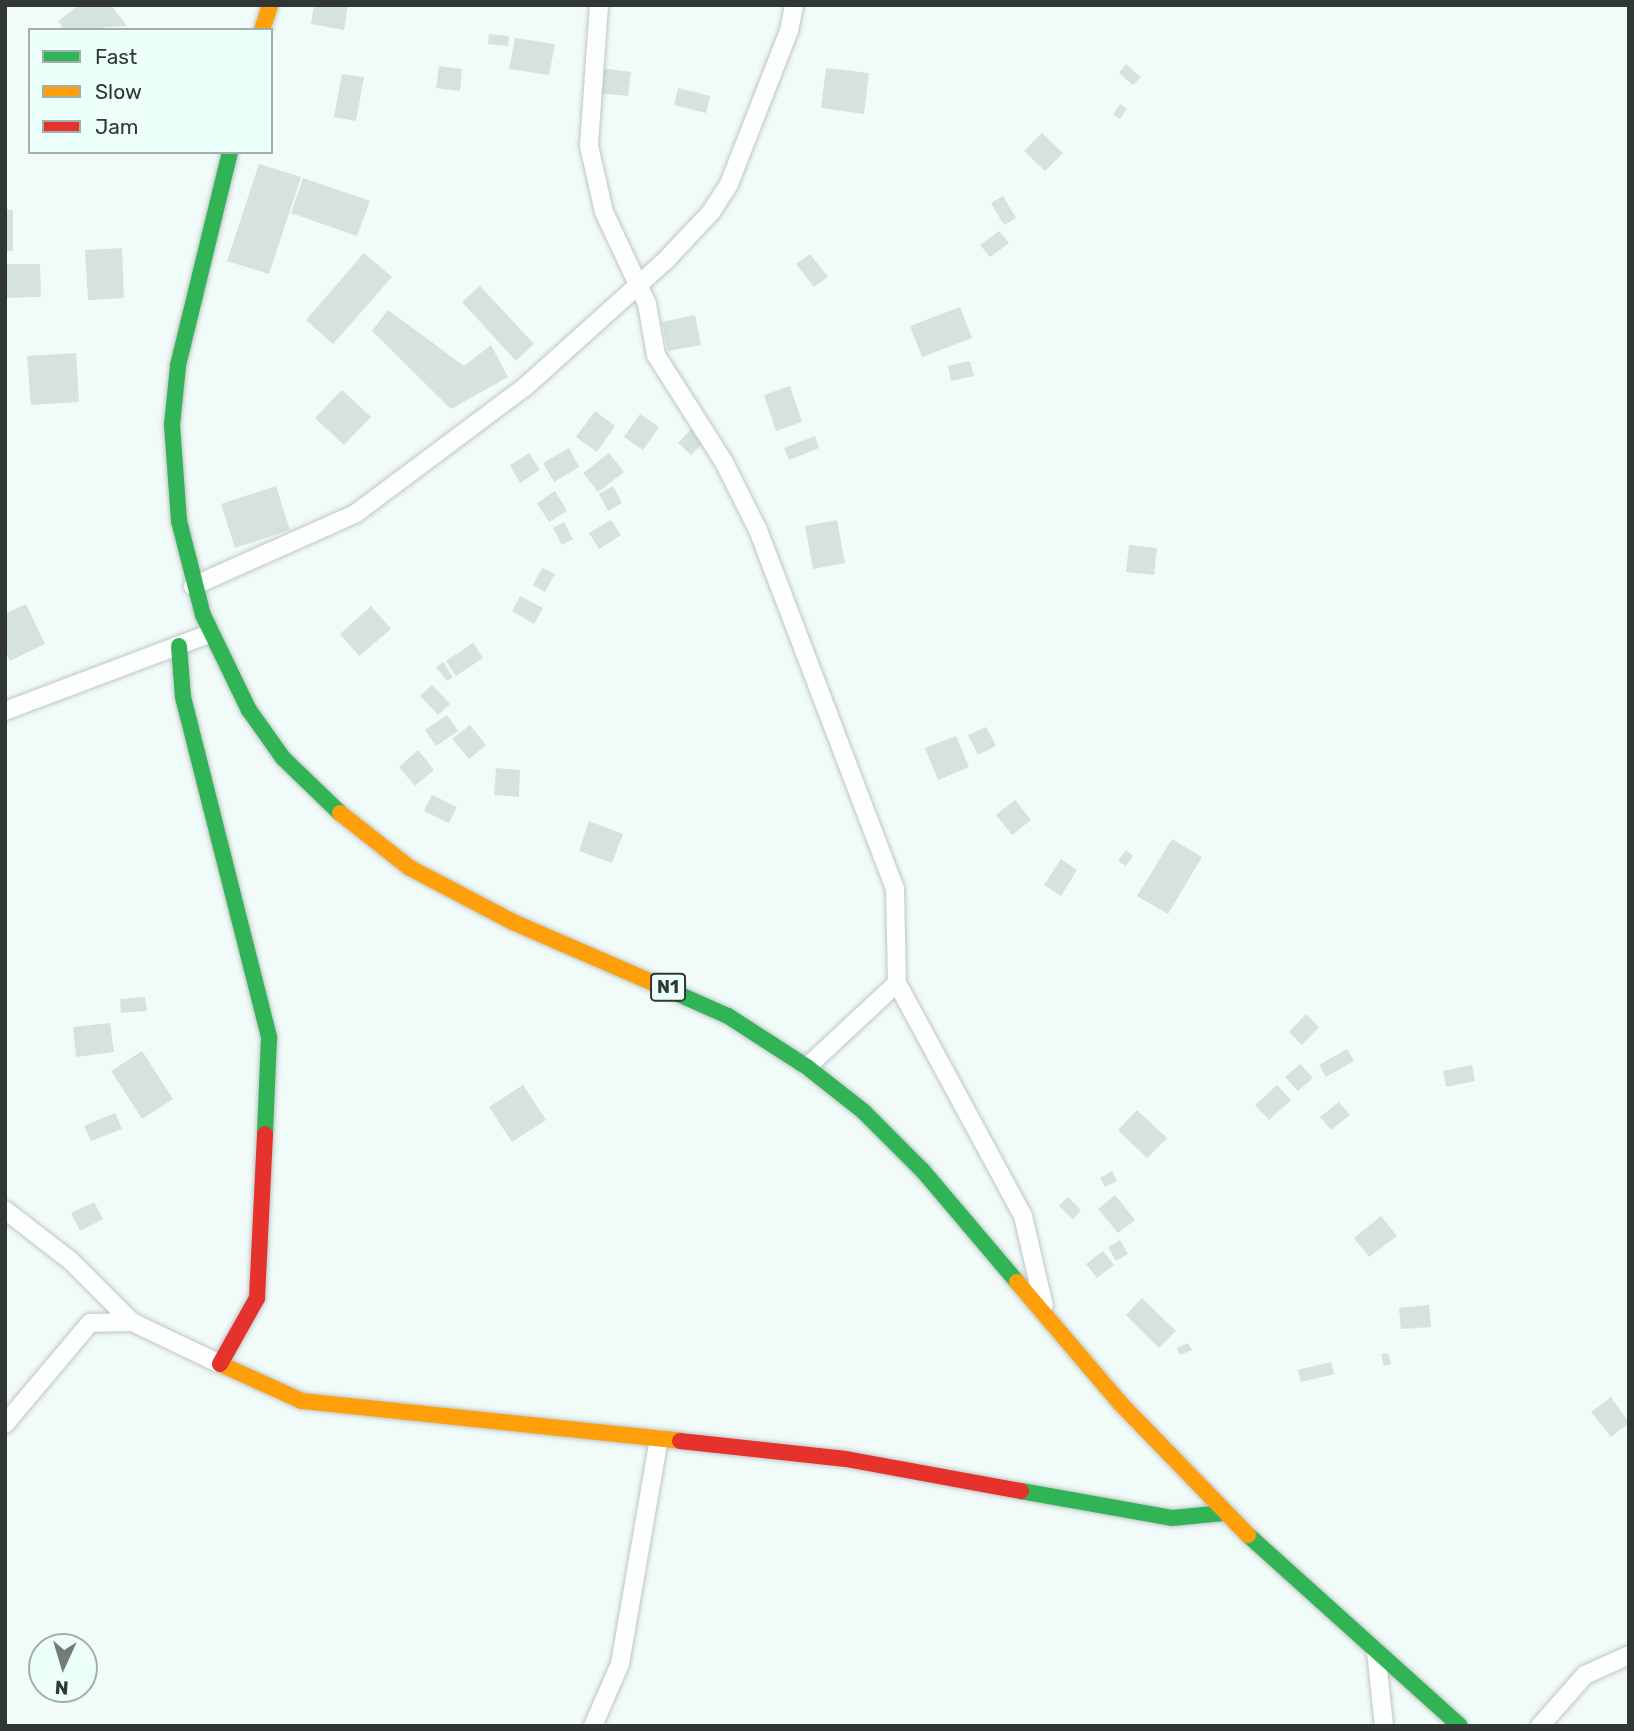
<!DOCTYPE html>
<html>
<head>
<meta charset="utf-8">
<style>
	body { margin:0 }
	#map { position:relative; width:1634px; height:1731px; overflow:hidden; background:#f1fbf9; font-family:Rubik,sans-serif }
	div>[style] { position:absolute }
	.building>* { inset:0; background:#d6e2df }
	.roads { filter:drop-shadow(0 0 2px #bec6c4) drop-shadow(0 0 2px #bec6c4) }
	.street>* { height:18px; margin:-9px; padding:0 9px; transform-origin:9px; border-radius:9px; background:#fdfefe }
	.fast>* { height:16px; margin:-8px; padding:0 8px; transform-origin:8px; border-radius:8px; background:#30b455 }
	.slow>* { height:16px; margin:-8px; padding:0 8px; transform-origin:8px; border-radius:8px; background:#ff9f0a }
	.jam>* { height:16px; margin:-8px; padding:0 8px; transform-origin:8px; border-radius:8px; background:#e5322d }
	span { translate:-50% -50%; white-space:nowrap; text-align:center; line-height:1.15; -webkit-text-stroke:5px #edfffb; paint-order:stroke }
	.shield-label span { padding:2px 5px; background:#edfffb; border:2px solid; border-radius:5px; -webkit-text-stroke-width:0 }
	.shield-label { font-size:18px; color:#303735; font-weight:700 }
	.frame { position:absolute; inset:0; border:7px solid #303735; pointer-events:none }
	.legend { position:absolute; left:28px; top:28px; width:245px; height:126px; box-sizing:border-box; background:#edfffb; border:2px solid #a1afac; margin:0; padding:9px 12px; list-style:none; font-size:21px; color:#303735 }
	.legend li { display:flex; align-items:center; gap:14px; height:35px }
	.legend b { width:35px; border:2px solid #a1afac }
	.north { position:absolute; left:28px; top:1633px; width:70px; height:70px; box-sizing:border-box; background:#edfffb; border:2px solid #a1afac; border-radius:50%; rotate:184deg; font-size:19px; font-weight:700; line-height:28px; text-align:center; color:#303735 }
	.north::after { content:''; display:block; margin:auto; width:24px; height:32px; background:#747c7a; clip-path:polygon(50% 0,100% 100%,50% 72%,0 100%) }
</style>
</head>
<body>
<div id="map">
	<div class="building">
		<div style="clip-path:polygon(79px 5px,111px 5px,127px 26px,64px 30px,58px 21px)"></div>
		<div style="clip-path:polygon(314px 5px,348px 5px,344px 30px,311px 24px)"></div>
		<div style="clip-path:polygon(489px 34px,509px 36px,508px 46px,488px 44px)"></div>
		<div style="clip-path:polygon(515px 38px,555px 44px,549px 75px,509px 69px)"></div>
		<div style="clip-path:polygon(1126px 64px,1141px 77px,1133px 85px,1119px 73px)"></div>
		<div style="clip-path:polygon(439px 66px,462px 69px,460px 91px,436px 88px)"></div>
		<div style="clip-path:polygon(600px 68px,631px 72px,628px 96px,597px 93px)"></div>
		<div style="clip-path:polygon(826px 68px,869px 73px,864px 114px,821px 108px)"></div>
		<div style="clip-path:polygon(342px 74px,364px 77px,356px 121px,334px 117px)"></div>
		<div style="clip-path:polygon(678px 88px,710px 96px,706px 113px,674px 105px)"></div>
		<div style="clip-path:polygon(1120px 104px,1127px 109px,1120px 119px,1113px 114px)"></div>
		<div style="clip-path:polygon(1042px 133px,1063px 153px,1045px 171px,1024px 151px)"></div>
		<div style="clip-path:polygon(259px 164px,301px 177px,269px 274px,227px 261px)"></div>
		<div style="clip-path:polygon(303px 178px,370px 201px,357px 236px,291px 213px)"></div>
		<div style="clip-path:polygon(1003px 196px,1016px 218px,1004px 225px,991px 203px)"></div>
		<div style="clip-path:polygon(5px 209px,13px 210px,13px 251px,5px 251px)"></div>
		<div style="clip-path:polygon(999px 231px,1009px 243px,990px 257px,980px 245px)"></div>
		<div style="clip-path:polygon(122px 248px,124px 298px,88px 300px,85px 250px)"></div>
		<div style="clip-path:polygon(364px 253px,392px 277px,333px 344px,306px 320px)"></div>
		<div style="clip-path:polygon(810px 254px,828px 277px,814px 287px,796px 264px)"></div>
		<div style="clip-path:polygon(5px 264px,40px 264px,41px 297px,5px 298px)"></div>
		<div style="clip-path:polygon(480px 286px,534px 344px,516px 361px,462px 302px)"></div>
		<div style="clip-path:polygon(960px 307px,972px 338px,922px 357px,910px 326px)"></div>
		<div style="clip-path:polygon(388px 310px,464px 366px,491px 345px,508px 377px,451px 409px,372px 331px)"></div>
		<div style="clip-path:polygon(695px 315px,701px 345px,668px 351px,662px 322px)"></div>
		<div style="clip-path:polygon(76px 353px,79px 402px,31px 405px,27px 356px)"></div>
		<div style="clip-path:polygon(970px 361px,974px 376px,951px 381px,948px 366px)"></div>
		<div style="clip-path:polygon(790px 386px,802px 422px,776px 431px,764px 395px)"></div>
		<div style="clip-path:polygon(342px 390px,371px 417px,344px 445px,315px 418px)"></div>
		<div style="clip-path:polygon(595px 411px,615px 426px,597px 452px,576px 437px)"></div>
		<div style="clip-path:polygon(640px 414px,659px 427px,643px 450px,624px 437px)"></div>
		<div style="clip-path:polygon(693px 427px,706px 440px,691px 455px,678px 443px)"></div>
		<div style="clip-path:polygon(815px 436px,819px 448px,789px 460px,784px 448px)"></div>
		<div style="clip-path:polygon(569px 448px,579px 467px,554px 482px,543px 463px)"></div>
		<div style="clip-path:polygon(529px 453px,540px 470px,520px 483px,510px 465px)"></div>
		<div style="clip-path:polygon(609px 453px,624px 472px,598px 492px,583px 473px)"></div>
		<div style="clip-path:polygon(276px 486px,290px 530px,235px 548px,221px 504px)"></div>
		<div style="clip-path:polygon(613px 486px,622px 503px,608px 511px,599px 494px)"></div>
		<div style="clip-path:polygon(555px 491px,567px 511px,549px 522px,537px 503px)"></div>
		<div style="clip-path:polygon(611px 520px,621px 535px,599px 549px,589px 533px)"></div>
		<div style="clip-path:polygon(837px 520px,845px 563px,813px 569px,805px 526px)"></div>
		<div style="clip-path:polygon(564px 522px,573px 539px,562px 545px,553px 528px)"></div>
		<div style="clip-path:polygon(1129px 545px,1157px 548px,1154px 575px,1126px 572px)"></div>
		<div style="clip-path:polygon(542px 568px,555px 574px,545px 592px,533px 585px)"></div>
		<div style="clip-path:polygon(520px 596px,543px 608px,534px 624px,512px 611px)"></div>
		<div style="clip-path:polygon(26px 604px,45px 644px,10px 661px,5px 651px,5px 614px)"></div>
		<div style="clip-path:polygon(371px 606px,391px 629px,359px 656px,340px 634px)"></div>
		<div style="clip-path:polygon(473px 643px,483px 658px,456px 676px,446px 661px)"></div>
		<div style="clip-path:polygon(443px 662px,453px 677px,447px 681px,436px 667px)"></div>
		<div style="clip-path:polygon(432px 685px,450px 704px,438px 715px,420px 696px)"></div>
		<div style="clip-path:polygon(447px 715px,458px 731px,436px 746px,425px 730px)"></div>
		<div style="clip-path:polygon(470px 725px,486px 745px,469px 759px,452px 739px)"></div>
		<div style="clip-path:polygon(986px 727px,996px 746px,978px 755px,968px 735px)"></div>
		<div style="clip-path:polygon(956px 736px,969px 767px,938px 780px,925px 748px)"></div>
		<div style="clip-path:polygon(418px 750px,434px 770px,415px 786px,399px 767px)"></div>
		<div style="clip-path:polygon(496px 768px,520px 770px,519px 797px,494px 795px)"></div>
		<div style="clip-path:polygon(432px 795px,457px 807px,449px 823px,424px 811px)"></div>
		<div style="clip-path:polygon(1015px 800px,1031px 820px,1012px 835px,996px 815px)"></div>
		<div style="clip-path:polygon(589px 821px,623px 834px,612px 863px,579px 851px)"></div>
		<div style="clip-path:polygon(1172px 839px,1202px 857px,1168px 914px,1137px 896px)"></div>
		<div style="clip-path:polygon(1126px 850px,1133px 856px,1126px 866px,1118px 861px)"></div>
		<div style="clip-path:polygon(1061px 859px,1077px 870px,1061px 896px,1044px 885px)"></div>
		<div style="clip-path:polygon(145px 997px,147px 1011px,121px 1013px,120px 999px)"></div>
		<div style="clip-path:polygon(1306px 1014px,1319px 1027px,1302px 1045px,1289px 1032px)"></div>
		<div style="clip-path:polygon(110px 1023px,114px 1052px,76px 1057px,73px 1027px)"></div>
		<div style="clip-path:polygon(1347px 1049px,1354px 1061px,1326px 1077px,1319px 1065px)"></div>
		<div style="clip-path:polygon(142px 1051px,173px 1099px,142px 1119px,111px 1071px)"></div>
		<div style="clip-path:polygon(1300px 1064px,1313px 1078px,1298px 1091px,1285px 1077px)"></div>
		<div style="clip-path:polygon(1472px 1065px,1475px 1081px,1446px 1087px,1443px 1071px)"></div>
		<div style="clip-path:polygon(523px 1085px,546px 1120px,512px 1142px,489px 1107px)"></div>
		<div style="clip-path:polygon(1277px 1085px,1291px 1100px,1269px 1120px,1255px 1105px)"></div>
		<div style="clip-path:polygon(1339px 1102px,1350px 1115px,1331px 1130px,1320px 1117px)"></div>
		<div style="clip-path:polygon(1137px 1110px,1167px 1138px,1147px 1158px,1118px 1130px)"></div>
		<div style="clip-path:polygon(115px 1113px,122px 1129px,91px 1141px,84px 1126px)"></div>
		<div style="clip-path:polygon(1112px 1171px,1117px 1181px,1105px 1187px,1100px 1178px)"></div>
		<div style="clip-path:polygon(1115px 1195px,1135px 1220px,1118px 1233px,1098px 1209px)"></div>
		<div style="clip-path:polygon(1068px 1197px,1081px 1210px,1073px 1219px,1059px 1206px)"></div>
		<div style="clip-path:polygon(94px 1202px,103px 1219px,80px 1231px,71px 1213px)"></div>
		<div style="clip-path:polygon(1381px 1216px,1397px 1236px,1369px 1257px,1354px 1238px)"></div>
		<div style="clip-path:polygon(1120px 1240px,1128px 1254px,1116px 1261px,1108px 1247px)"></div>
		<div style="clip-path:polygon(1103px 1251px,1114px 1265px,1097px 1278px,1086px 1264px)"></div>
		<div style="clip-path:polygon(1142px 1298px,1176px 1331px,1159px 1348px,1126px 1315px)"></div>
		<div style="clip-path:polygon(1429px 1305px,1431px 1327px,1401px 1329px,1399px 1308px)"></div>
		<div style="clip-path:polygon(1188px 1343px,1192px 1350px,1180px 1355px,1177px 1348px)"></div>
		<div style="clip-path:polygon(1388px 1353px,1391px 1364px,1384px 1366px,1381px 1354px)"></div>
		<div style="clip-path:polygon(1331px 1362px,1334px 1374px,1301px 1382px,1298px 1370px)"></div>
		<div style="clip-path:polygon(1611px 1397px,1629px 1423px,1611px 1437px,1591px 1412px)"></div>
	</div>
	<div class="roads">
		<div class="street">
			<div style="left:599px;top:5px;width:141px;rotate:94.1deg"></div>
			<div style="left:589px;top:146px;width:68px;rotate:77.2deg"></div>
			<div style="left:604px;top:212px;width:102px;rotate:64.9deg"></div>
			<div style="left:647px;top:304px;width:52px;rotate:80deg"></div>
			<div style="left:656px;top:355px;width:127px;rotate:57.6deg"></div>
			<div style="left:724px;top:462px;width:76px;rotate:63.4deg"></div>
			<div style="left:758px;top:530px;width:383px;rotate:69.1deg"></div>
			<div style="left:895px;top:888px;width:95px;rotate:88.8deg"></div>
			<div style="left:897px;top:983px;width:123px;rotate:137deg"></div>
			<div style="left:193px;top:586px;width:177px;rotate:-24deg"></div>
			<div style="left:355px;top:514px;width:212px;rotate:-36.8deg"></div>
			<div style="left:525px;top:387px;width:190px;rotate:-42deg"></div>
			<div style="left:666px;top:260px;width:66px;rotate:-46.8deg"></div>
			<div style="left:711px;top:212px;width:33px;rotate:-57deg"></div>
			<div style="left:729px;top:184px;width:164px;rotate:-68.6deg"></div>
			<div style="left:789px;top:31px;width:26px;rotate:-79deg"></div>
			<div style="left:5px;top:711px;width:220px;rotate:-20.7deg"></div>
			<div style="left:897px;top:983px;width:265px;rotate:61.6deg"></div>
			<div style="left:1023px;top:1216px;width:92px;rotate:76.9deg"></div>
			<div style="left:5px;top:1210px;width:83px;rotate:37.7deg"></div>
			<div style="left:71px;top:1261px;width:86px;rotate:45deg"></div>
			<div style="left:5px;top:1424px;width:132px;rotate:-49.9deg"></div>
			<div style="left:90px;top:1323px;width:42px;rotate:-1.4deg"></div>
			<div style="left:132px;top:1322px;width:95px;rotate:25.5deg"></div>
			<div style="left:1376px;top:1651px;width:75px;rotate:83.9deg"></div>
			<div style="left:593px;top:1726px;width:68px;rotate:-66.5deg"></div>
			<div style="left:620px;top:1664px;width:228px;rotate:-80.2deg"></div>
			<div style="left:1540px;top:1726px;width:68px;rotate:-48.6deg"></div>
			<div style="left:1585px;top:1675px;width:48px;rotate:-24.4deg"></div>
		</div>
		<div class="fast">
			<div style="left:230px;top:152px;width:220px;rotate:103.7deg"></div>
			<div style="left:178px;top:366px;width:59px;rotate:95.8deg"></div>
			<div style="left:172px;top:425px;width:96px;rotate:85.8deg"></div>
			<div style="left:179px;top:521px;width:97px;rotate:75.7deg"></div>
			<div style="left:203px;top:615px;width:106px;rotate:64.2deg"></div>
			<div style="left:249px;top:710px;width:59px;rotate:54.7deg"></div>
			<div style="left:283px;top:758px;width:79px;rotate:44deg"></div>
			<div style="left:179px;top:646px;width:51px;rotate:85.5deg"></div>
			<div style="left:183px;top:697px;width:352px;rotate:75.8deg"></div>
			<div style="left:269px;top:1038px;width:96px;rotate:92.4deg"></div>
			<div style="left:658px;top:985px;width:77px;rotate:23.9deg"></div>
			<div style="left:728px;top:1016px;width:94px;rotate:32.8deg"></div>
			<div style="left:807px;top:1067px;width:71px;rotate:38.2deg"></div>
			<div style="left:863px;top:1111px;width:85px;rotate:45deg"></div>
			<div style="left:923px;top:1171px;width:145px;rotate:49.7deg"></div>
			<div style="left:1021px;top:1491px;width:153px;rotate:10.1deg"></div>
			<div style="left:1172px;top:1518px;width:52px;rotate:-5.5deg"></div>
			<div style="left:1248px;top:1535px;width:285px;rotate:42deg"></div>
		</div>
		<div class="slow">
			<div style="left:262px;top:30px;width:26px;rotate:-72deg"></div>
			<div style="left:340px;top:813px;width:89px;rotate:38.2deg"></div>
			<div style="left:410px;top:868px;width:116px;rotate:27.7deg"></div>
			<div style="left:513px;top:922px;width:158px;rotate:23.5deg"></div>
			<div style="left:1017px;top:1282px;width:159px;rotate:49.6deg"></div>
			<div style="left:1120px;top:1403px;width:184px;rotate:45.9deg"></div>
			<div style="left:220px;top:1364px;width:90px;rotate:24.3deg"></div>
			<div style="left:302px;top:1401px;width:380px;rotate:6deg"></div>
		</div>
		<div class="jam">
			<div style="left:220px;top:1364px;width:76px;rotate:-60.7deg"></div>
			<div style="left:257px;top:1298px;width:164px;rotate:-87.2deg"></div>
			<div style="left:680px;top:1441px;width:167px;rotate:6.2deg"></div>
			<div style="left:846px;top:1459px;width:178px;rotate:10.4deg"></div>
		</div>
	</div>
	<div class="shield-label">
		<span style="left:668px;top:987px">N1</span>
	</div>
	<div class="frame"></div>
	<ul class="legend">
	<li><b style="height:9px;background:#30b455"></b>Fast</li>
	<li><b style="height:9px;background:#ff9f0a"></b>Slow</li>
	<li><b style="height:9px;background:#e5322d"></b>Jam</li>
	</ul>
	<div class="north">N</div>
</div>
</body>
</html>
